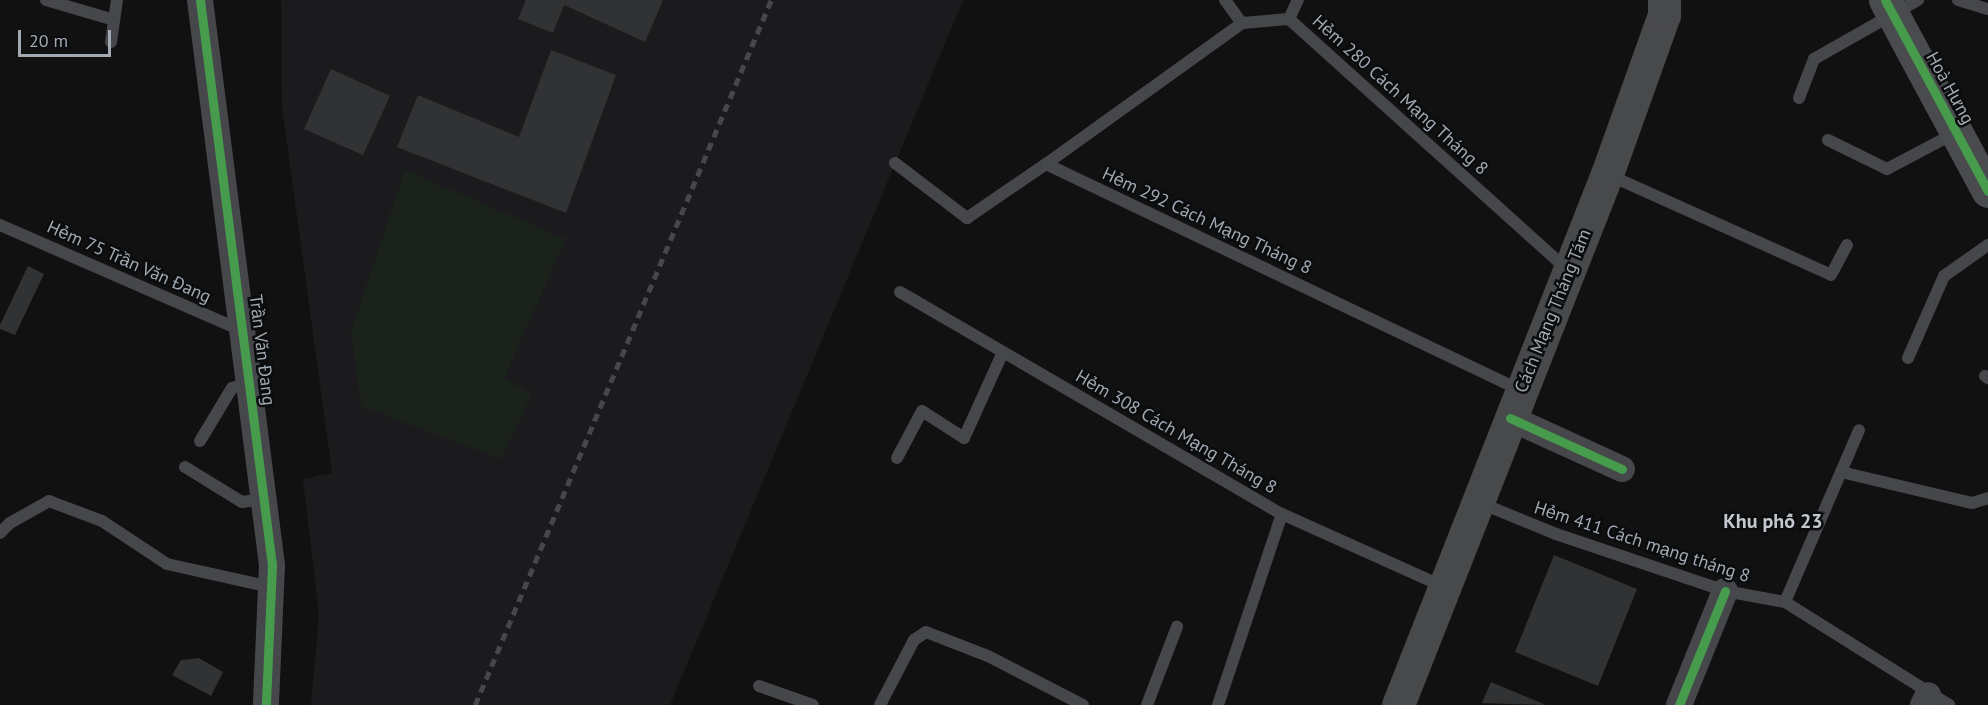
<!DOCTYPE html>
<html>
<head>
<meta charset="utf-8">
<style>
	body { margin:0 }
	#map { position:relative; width:1988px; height:705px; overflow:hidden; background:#111; font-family:"PT Sans",sans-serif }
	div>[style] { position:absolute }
	.built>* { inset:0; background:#1b1b1d }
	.green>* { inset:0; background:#1b211b }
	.building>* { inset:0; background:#313233 }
	.lane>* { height:12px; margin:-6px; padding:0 6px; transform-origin:6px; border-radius:6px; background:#45474a }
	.street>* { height:26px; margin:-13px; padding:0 13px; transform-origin:13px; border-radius:13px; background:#45474a }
	.secondary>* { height:33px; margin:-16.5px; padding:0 16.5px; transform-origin:16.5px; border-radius:16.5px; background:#494b4e }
	.primary>* { height:33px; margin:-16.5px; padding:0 16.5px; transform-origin:16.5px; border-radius:16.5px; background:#48494b }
	.rail>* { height:4.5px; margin-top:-2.25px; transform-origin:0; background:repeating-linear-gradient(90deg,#464749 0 8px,transparent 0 14px) }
	.cycleway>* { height:9px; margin:-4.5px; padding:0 4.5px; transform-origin:4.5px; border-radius:4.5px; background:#469c4c }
	span { translate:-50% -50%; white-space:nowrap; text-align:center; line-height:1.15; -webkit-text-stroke:5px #0b0c0d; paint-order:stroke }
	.street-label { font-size:18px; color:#a2a9b2 }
	.neighbourhood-label { font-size:20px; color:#c3c7ce; font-weight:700 }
	.scale { position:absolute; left:18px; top:30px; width:93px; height:27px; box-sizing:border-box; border:3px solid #a2a9b2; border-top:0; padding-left:8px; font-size:18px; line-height:21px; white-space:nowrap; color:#a2a9b2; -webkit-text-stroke:4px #0b0c0d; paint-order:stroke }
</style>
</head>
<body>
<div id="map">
	<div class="built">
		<div style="clip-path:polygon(281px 0,963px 0,670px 705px,311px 705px,319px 615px,303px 479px,332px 473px,282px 107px)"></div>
	</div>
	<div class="green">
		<div style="clip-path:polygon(405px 170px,566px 239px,504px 378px,532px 394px,501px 459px,361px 406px,351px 331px)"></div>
	</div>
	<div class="building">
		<div style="clip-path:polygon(526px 0,663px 0,645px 42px,564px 5px,553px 33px,518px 19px)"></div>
		<div style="clip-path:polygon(551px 50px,616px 75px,566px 213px,397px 147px,418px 95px,519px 137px)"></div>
		<div style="clip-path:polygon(331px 69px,390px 96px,363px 155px,304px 129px)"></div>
		<div style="clip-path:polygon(28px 266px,44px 274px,15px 335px,0 329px,0 325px)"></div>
		<div style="clip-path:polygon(1554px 555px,1637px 589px,1598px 686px,1515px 652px)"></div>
		<div style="clip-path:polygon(199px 658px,223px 672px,211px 696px,172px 675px,181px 660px)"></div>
		<div style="clip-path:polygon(1491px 682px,1546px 705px,1482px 703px)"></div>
	</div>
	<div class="lane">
		<div style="left:46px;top:0;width:71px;rotate:16.4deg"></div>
		<div style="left:1225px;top:0;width:29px;rotate:54deg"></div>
		<div style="left:1958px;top:0;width:31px;rotate:17deg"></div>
		<div style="left:1289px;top:19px;width:21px;rotate:-65deg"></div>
		<div style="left:111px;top:42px;width:42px;rotate:-81.9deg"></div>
		<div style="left:1799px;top:98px;width:42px;rotate:-69deg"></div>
		<div style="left:1814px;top:59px;width:120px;rotate:-29.6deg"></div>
		<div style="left:1828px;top:140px;width:66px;rotate:26.2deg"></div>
		<div style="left:1887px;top:169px;width:77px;rotate:-27.9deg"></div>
		<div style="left:895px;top:163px;width:91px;rotate:37.4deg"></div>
		<div style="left:967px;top:218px;width:96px;rotate:-34.4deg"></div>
		<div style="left:1046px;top:164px;width:525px;rotate:25.49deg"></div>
		<div style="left:1046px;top:164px;width:241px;rotate:-35.7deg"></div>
		<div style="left:1242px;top:23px;width:47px;rotate:-4.9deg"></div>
		<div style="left:1289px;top:19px;width:374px;rotate:42deg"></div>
		<div style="left:1609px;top:175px;width:243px;rotate:24.2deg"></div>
		<div style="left:1831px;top:275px;width:34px;rotate:-62deg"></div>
		<div style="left:0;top:225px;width:265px;rotate:23.6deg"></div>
		<div style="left:900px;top:292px;width:442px;rotate:30.2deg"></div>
		<div style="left:1282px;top:514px;width:175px;rotate:24.2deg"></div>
		<div style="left:1908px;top:358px;width:90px;rotate:-66.3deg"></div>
		<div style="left:1944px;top:276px;width:54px;rotate:-35.2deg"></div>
		<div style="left:1985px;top:376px;width:4px;rotate:34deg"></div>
		<div style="left:200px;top:441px;width:62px;rotate:-58.9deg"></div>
		<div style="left:232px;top:388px;width:19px;rotate:-16deg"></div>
		<div style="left:897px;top:458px;width:53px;rotate:-62deg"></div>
		<div style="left:922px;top:411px;width:50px;rotate:32.7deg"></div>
		<div style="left:964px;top:438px;width:94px;rotate:-65.6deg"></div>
		<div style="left:185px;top:467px;width:67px;rotate:31.6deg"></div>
		<div style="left:242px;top:502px;width:22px;rotate:-8deg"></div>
		<div style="left:1841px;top:472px;width:135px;rotate:13.3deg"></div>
		<div style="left:1972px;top:503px;width:17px;rotate:-17deg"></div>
		<div style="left:1478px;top:502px;width:84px;rotate:22.3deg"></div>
		<div style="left:1556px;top:534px;width:178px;rotate:18.6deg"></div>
		<div style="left:1725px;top:591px;width:61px;rotate:10.4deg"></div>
		<div style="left:1785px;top:602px;width:194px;rotate:32.1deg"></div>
		<div style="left:0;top:533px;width:14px;rotate:-45deg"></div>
		<div style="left:10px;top:523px;width:45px;rotate:-29.4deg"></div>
		<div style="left:49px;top:501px;width:57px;rotate:20.7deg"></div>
		<div style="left:102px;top:521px;width:78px;rotate:33.5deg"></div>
		<div style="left:167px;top:564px;width:107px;rotate:12.5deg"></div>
		<div style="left:1785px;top:602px;width:187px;rotate:-66.7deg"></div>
		<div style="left:759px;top:686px;width:57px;rotate:19.4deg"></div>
		<div style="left:880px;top:705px;width:73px;rotate:-62.4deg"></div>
		<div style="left:914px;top:640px;width:14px;rotate:-34deg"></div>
		<div style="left:926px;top:632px;width:66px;rotate:21.2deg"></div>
		<div style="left:988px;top:656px;width:107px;rotate:27.3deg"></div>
		<div style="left:1147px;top:705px;width:84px;rotate:-69deg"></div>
		<div style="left:1218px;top:705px;width:201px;rotate:-71.5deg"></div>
	</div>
	<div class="street">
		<div style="left:200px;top:0;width:570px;rotate:82.74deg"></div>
		<div style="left:272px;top:565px;width:140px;rotate:92.5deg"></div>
		<div style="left:1510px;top:418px;width:123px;rotate:24.5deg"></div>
		<div style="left:1679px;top:705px;width:123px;rotate:-68deg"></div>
		<div style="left:1923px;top:705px;width:11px;rotate:-63deg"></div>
	</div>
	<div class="secondary">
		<div style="left:1885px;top:0;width:217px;rotate:61.7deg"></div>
	</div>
	<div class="primary">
		<div style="left:1398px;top:705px;width:571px;rotate:-68.52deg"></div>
		<div style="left:1607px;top:174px;width:169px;rotate:-70.3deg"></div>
		<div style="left:1664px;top:15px;width:15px;rotate:-90deg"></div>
	</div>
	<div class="rail">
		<div style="left:475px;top:705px;width:765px;rotate:-67.22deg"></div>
	</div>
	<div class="cycleway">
		<div style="left:200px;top:0;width:570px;rotate:82.74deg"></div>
		<div style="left:272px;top:565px;width:140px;rotate:92.5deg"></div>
		<div style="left:1885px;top:0;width:217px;rotate:61.7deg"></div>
		<div style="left:1510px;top:418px;width:123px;rotate:24.5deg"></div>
		<div style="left:1679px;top:705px;width:123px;rotate:-68deg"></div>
	</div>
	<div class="street-label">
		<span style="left:1950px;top:88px;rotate:61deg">Hoà Hưng</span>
		<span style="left:1400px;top:95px;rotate:42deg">Hẻm 280 Cách Mạng Tháng 8</span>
		<span style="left:1207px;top:221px;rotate:25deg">Hẻm 292 Cách Mạng Tháng 8</span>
		<span style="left:129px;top:262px;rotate:24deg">Hẻm 75 Trần Văn Ðang</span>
		<span style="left:1553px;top:311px;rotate:-68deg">Cách Mạng Tháng Tám</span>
		<span style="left:262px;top:350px;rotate:83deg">Trần Văn Ðang</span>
		<span style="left:1176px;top:432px;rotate:30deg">Hẻm 308 Cách Mạng Tháng 8</span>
		<span style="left:1642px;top:542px;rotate:18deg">Hẻm 411 Cách mạng tháng 8</span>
	</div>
	<div class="neighbourhood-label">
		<span style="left:1773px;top:521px">Khu phố 23</span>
	</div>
	<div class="scale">20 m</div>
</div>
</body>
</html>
